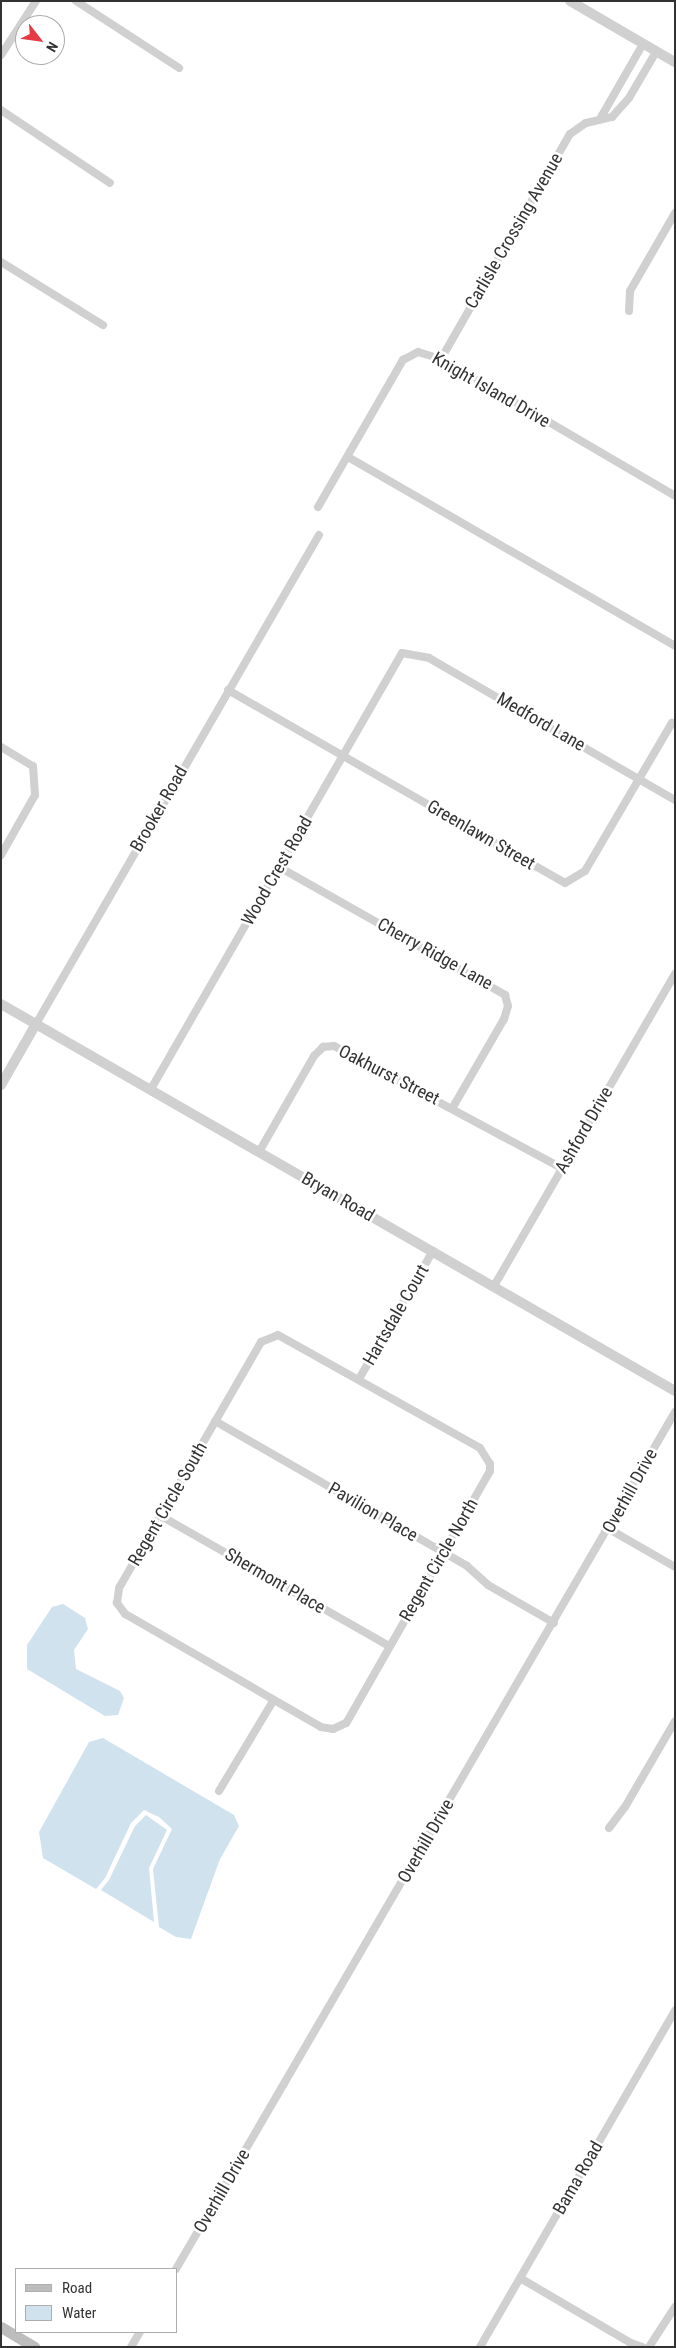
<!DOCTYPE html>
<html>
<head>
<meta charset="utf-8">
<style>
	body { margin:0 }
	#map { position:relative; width:676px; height:2348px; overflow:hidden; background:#fff; font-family:"Roboto Condensed",sans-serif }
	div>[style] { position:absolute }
	.water>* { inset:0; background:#cfe2ee }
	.minor>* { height:8px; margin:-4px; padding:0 4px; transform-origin:4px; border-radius:4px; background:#d0d0d0 }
	.tertiary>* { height:10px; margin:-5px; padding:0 5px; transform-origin:5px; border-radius:5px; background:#d0d0d0 }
	.secondary>* { height:11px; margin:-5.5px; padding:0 5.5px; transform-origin:5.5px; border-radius:5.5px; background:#bdbdbd }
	span { translate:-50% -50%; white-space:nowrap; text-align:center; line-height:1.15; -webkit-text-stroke:5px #fff; paint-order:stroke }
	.street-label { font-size:18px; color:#333 }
	.frame { position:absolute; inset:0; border:2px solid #333; pointer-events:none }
	.legend { position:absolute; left:15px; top:2268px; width:162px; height:65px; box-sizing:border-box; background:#fff; border:1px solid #adadad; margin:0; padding:6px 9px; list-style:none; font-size:15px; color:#333 }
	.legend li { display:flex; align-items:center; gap:10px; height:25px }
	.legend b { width:25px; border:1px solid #adadad }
	.north { position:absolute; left:15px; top:15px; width:50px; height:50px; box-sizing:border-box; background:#fff; border:1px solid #adadad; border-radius:50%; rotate:120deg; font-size:14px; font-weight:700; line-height:20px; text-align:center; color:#333 }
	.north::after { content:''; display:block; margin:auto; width:18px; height:22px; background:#e63946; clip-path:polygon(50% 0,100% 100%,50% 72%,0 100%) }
</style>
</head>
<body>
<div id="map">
	<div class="water">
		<div style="clip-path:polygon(63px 1604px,85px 1618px,88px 1629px,74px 1650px,76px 1669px,120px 1691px,124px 1698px,118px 1715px,105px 1716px,27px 1669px,27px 1645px,52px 1607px)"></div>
		<div style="clip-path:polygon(103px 1738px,234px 1815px,239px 1826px,220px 1859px,191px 1939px,176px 1937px,159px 1927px,153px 1869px,172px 1829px,159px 1817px,144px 1810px,131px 1823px,105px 1878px,96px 1889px,43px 1858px,39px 1832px,89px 1742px)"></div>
		<div style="clip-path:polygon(146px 1815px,167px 1830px,149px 1868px,154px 1922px,101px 1890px,109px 1880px,135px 1826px)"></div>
	</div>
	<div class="minor">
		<div style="left:76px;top:1px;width:123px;rotate:33deg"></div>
		<div style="left:1px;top:55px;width:64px;rotate:-57.1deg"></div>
		<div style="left:1px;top:110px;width:131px;rotate:33.8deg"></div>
		<div style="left:600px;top:119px;width:86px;rotate:-60.2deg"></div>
		<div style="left:1px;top:262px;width:120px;rotate:31.7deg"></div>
		<div style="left:629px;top:311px;width:20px;rotate:-87deg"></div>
		<div style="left:630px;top:291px;width:90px;rotate:-60deg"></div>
		<div style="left:441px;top:359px;width:259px;rotate:-60.2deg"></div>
		<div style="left:570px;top:134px;width:19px;rotate:-35deg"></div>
		<div style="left:586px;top:123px;width:27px;rotate:-13deg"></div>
		<div style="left:612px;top:117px;width:25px;rotate:-48deg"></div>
		<div style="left:629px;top:98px;width:53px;rotate:-59.6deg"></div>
		<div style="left:348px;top:457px;width:378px;rotate:30deg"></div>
		<div style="left:318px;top:507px;width:170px;rotate:-60deg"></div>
		<div style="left:403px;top:360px;width:17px;rotate:-28deg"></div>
		<div style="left:418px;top:352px;width:24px;rotate:17deg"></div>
		<div style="left:441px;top:359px;width:271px;rotate:30.3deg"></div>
		<div style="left:228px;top:690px;width:388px;rotate:29.8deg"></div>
		<div style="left:565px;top:883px;width:23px;rotate:-31deg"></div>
		<div style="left:585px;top:871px;width:172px;rotate:-59.6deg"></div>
		<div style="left:1px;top:747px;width:37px;rotate:31deg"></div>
		<div style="left:33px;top:766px;width:29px;rotate:86deg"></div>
		<div style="left:35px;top:795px;width:69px;rotate:119.5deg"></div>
		<div style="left:279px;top:867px;width:260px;rotate:29.5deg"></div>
		<div style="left:505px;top:995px;width:11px;rotate:75deg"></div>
		<div style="left:508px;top:1006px;width:14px;rotate:107deg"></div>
		<div style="left:504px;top:1019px;width:102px;rotate:120.1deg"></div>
		<div style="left:36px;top:1024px;width:565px;rotate:-59.94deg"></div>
		<div style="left:151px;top:1089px;width:503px;rotate:-60.07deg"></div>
		<div style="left:402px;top:653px;width:27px;rotate:10deg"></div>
		<div style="left:429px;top:658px;width:284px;rotate:30deg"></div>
		<div style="left:259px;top:1152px;width:111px;rotate:-60.2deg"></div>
		<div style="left:314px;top:1056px;width:13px;rotate:-45deg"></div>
		<div style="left:323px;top:1047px;width:11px;rotate:-5deg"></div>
		<div style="left:334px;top:1046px;width:259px;rotate:28.2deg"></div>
		<div style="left:494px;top:1286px;width:361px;rotate:-59.9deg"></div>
		<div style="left:278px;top:1335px;width:231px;rotate:29.2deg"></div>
		<div style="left:480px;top:1448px;width:19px;rotate:58deg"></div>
		<div style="left:490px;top:1464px;width:7px;rotate:90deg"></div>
		<div style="left:490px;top:1471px;width:290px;rotate:119.7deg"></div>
		<div style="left:346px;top:1723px;width:14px;rotate:155deg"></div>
		<div style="left:333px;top:1729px;width:12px;rotate:-171deg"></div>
		<div style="left:321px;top:1727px;width:226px;rotate:-150deg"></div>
		<div style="left:125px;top:1614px;width:14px;rotate:-126deg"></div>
		<div style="left:117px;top:1603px;width:15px;rotate:-82deg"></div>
		<div style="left:119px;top:1588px;width:284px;rotate:-60deg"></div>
		<div style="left:261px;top:1342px;width:18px;rotate:-22deg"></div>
		<div style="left:359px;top:1379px;width:148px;rotate:-60deg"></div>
		<div style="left:215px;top:1421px;width:291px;rotate:29.9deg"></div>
		<div style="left:467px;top:1566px;width:28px;rotate:42deg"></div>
		<div style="left:488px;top:1585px;width:76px;rotate:29.9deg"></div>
		<div style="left:161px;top:1516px;width:262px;rotate:29.7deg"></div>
		<div style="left:609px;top:1529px;width:76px;rotate:29.9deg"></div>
		<div style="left:219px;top:1791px;width:105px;rotate:-59deg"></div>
		<div style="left:609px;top:1828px;width:26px;rotate:-53deg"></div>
		<div style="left:625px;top:1807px;width:99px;rotate:-59.8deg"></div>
		<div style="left:176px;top:2269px;width:992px;rotate:-59.79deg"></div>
		<div style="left:520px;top:2278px;width:129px;rotate:30.4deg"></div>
		<div style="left:631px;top:2343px;width:12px;rotate:20deg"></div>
		<div style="left:131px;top:2347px;width:17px;rotate:-59deg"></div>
		<div style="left:480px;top:2347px;width:389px;rotate:-59.9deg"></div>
		<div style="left:649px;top:2347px;width:48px;rotate:-57deg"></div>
	</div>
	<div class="tertiary">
		<div style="left:570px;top:1px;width:121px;rotate:30.2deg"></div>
		<div style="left:1px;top:1004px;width:777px;rotate:29.86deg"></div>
		<div style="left:1px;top:1085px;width:70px;rotate:-60.2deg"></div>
	</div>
	<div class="secondary">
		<div style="left:1px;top:2327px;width:39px;rotate:31deg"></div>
	</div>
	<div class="street-label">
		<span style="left:514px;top:231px;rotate:-60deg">Carlisle Crossing Avenue</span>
		<span style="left:491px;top:390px;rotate:30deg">Knight Island Drive</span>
		<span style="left:541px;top:722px;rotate:30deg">Medford Lane</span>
		<span style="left:159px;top:809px;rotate:-60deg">Brooker Road</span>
		<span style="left:481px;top:835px;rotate:30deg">Greenlawn Street</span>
		<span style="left:277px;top:871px;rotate:-60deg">Wood Crest Road</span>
		<span style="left:435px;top:954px;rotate:29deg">Cherry Ridge Lane</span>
		<span style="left:389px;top:1075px;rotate:27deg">Oakhurst Street</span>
		<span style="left:584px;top:1130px;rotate:-60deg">Ashford Drive</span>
		<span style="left:338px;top:1197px;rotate:30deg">Bryan Road</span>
		<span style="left:396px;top:1315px;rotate:-60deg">Hartsdale Court</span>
		<span style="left:630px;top:1491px;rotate:-61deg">Overhill Drive</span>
		<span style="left:168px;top:1504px;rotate:-60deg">Regent Circle South</span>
		<span style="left:373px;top:1512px;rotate:30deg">Pavilion Place</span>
		<span style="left:439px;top:1560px;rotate:-60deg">Regent Circle North</span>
		<span style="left:275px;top:1581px;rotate:30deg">Shermont Place</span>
		<span style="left:426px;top:1841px;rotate:-60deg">Overhill Drive</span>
		<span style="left:578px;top:2178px;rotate:-60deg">Bama Road</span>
		<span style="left:222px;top:2191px;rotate:-60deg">Overhill Drive</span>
	</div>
	<div class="frame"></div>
	<ul class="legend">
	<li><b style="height:6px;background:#bdbdbd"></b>Road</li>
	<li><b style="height:14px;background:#cfe2ee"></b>Water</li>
	</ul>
	<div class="north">N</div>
</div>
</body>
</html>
